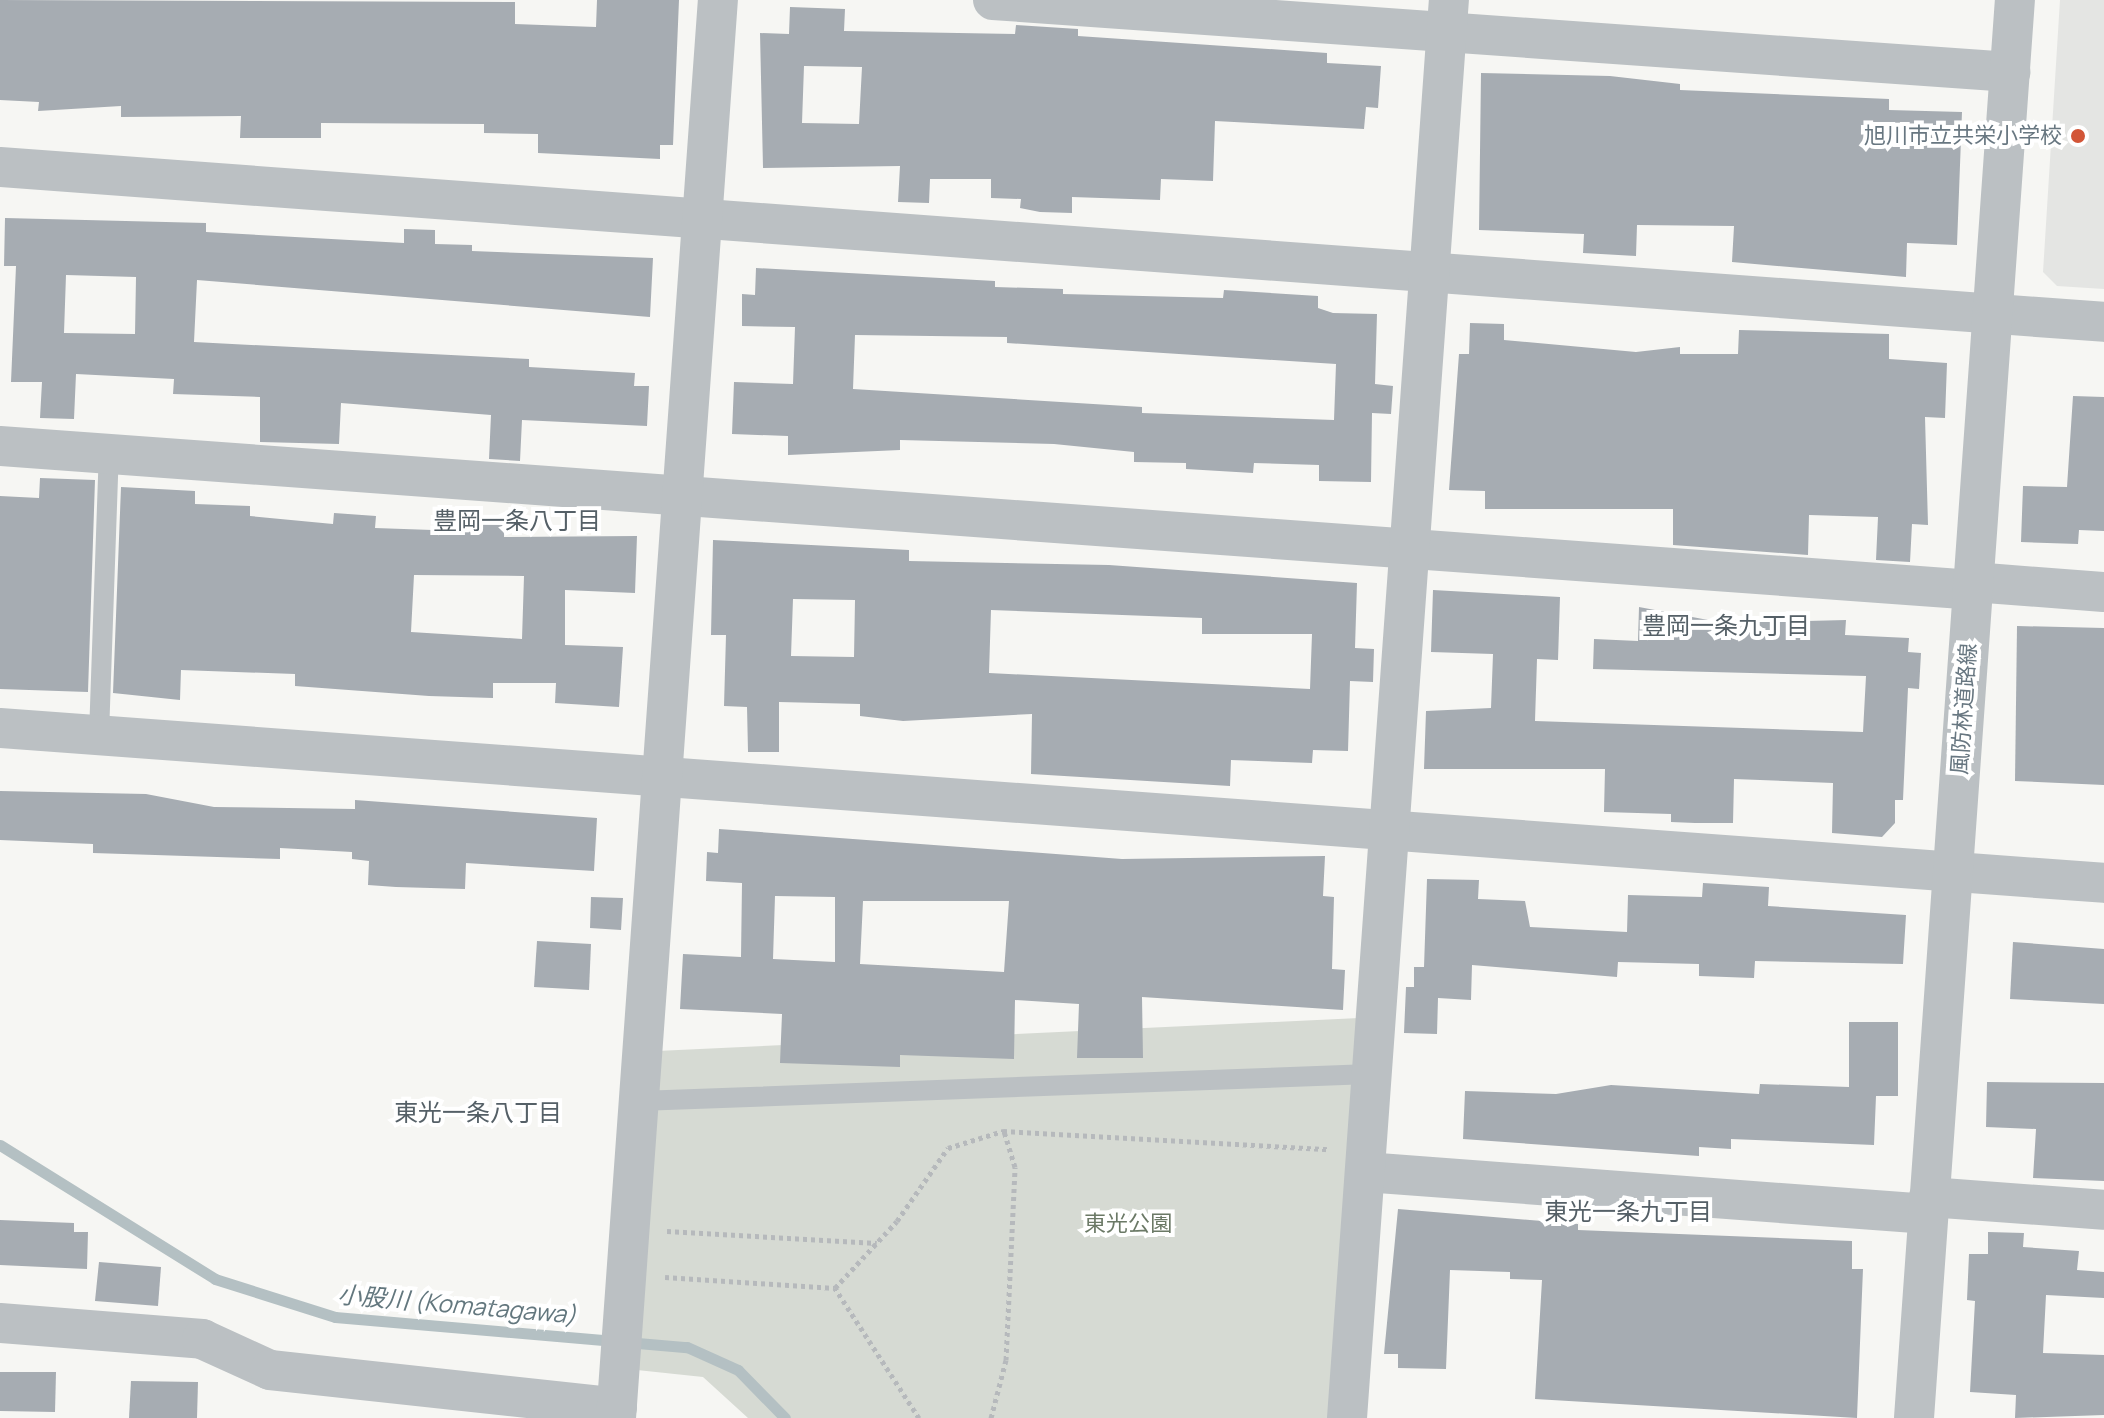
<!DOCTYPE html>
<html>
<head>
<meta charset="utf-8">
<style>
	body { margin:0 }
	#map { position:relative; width:2104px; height:1418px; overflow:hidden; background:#f6f6f3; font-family:Manrope,"Noto Sans JP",sans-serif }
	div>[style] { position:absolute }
	.built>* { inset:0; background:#e4e5e3 }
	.green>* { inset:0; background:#d6dad3 }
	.stream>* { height:11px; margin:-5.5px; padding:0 5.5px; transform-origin:5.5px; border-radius:5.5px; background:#b4c0c3 }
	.building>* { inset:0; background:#a6acb2 }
	.path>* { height:5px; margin-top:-2.5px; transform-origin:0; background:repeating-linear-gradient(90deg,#b6b9bc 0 4px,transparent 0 8px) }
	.service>* { height:20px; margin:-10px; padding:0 10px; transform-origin:10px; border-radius:10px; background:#bbc0c3 }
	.minor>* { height:40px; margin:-20px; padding:0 20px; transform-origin:20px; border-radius:20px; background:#bbc0c3 }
	.dots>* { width:22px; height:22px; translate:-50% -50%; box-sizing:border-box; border:4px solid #fff; border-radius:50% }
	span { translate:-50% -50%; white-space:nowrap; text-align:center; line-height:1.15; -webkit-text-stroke:8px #fff; paint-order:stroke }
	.poi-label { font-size:22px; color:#687781 }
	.right { translate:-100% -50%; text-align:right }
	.street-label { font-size:22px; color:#687781 }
	.park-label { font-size:22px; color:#6b7966 }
	.neighbourhood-label { font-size:24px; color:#556067 }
	.water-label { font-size:24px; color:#63777e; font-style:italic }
</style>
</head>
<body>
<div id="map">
	<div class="built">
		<div style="clip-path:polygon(2060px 0,2104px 0,2104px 289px,2057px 286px,2043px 272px)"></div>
	</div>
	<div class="green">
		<div style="clip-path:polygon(1359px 1018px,1330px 1418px,748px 1418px,703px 1377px,637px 1370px,657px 1051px)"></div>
	</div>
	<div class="stream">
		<div style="left:0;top:1145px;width:253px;rotate:31.9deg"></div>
		<div style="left:215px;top:1279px;width:126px;rotate:17.6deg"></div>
		<div style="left:335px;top:1317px;width:353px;rotate:4.9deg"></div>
		<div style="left:687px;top:1347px;width:56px;rotate:24.3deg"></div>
		<div style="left:738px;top:1370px;width:67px;rotate:45.6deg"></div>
	</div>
	<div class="building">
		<div style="clip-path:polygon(0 0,515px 2px,515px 24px,596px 27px,597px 0,679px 0,673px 145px,660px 145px,660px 159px,538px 153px,538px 134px,484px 133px,484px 124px,321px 123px,321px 138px,240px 138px,241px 116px,121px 117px,121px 106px,38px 111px,39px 102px,0 100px)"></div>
		<div style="clip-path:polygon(evenodd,790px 7px,845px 9px,844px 31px,1015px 34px,1016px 25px,1078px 29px,1078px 36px,1327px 53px,1327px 63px,1381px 66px,1378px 108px,1366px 107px,1364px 129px,1215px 121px,1213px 181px,1161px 179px,1160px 200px,1072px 197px,1072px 213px,1040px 212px,1020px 208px,1021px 199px,991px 198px,991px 179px,930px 179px,929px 203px,898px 202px,900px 166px,763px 168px,760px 33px,789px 34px,790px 7px,804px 66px,862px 67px,859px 124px,802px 123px,804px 66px)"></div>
		<div style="clip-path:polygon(1481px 73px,1610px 76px,1680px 84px,1680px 90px,1889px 99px,1889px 110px,1962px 112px,1957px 245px,1907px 243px,1906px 277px,1732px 262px,1734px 226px,1637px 225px,1636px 256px,1583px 253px,1584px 234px,1479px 230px)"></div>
		<div style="clip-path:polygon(evenodd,5px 218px,206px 223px,206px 232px,404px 243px,404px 229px,435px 230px,435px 244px,472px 245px,472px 251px,653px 258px,650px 317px,197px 280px,194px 342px,529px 359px,529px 367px,635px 373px,634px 386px,649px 386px,647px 426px,522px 420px,520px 461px,489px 459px,491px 415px,341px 403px,339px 444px,260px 442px,260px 397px,173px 394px,174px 379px,76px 374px,74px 419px,40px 418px,42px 382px,11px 382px,16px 266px,4px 266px,5px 218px,66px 275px,136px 277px,135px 334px,64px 333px,66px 275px)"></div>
		<div style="clip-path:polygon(evenodd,756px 268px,995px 281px,995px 287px,1063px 289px,1063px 294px,1223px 298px,1224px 290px,1318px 296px,1318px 308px,1333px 313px,1377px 314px,1375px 384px,1393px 386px,1391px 414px,1372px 413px,1371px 482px,1319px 481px,1319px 465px,1254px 463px,1253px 473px,1186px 469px,1186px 463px,1134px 462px,1134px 452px,1054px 444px,900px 440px,900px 450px,788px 455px,788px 436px,732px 434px,734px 382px,793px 384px,795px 327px,742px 326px,742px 294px,755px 295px,756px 268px,855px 335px,1007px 337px,1007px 343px,1336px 364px,1334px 420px,1142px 413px,1142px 407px,853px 389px,855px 335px)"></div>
		<div style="clip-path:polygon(1470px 323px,1504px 324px,1504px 340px,1636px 352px,1680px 347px,1680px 354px,1738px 354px,1739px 330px,1889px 334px,1889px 359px,1947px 363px,1945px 418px,1925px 417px,1928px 525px,1912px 524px,1910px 562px,1876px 560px,1878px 517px,1809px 515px,1808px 555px,1673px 545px,1673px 509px,1485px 509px,1485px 491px,1449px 490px,1459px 354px,1469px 354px)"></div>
		<div style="clip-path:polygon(2073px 396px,2104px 397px,2104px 531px,2079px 530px,2078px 544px,2021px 542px,2023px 486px,2067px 487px)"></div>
		<div style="clip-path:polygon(40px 478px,95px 480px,88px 692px,0 689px,0 496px,39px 498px)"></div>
		<div style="clip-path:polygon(evenodd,121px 487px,195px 491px,195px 504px,250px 506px,250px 516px,333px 524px,334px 513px,376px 516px,375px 528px,461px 531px,462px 523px,504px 525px,504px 537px,637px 536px,635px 593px,565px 590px,565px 645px,623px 647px,619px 707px,555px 703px,556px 683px,493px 683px,493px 698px,429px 696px,295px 686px,295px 674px,181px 670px,180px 700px,113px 693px,121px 487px,414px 575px,524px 576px,522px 639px,411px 632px,414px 575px)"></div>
		<div style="clip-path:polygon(evenodd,713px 540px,909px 550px,909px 561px,1109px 565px,1357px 583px,1355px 648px,1374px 649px,1373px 682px,1350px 681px,1348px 751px,1313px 750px,1312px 763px,1231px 760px,1230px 786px,1031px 774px,1032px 714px,903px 721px,860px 716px,860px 704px,779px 702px,779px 752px,748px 752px,747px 707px,724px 706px,726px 635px,711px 635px,713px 540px,793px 599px,855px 600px,854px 657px,791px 656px,793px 599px,713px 540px,991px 610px,1202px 618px,1202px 634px,1312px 634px,1310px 689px,989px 673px,991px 610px)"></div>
		<div style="clip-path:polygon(1433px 590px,1560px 597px,1558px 660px,1537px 659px,1535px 721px,1863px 732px,1866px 676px,1593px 669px,1594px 639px,1638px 641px,1639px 607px,1724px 623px,1846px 620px,1845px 635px,1909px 638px,1908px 652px,1921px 653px,1919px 689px,1908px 688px,1903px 800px,1895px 800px,1895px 823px,1882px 837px,1832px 833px,1833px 783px,1734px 779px,1733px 823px,1695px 823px,1671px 822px,1671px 814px,1604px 812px,1605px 769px,1424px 769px,1426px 711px,1491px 708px,1493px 654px,1431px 652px)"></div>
		<div style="clip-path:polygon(2017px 626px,2104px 628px,2104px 785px,2015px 781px)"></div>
		<div style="clip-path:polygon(0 791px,146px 794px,214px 807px,355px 809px,355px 800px,597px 818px,594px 871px,466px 863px,465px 889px,396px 887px,368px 885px,369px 861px,352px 859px,352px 852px,280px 848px,280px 859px,93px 853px,93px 844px,0 840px)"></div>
		<div style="clip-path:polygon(evenodd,719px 829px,1122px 859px,1325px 856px,1323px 896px,1334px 897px,1332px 969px,1345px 970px,1343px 1010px,1142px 997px,1143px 1058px,1077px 1058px,1079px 1004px,1015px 1000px,1014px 1059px,900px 1055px,900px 1067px,780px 1063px,782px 1014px,680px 1009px,683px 954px,741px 957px,742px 883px,706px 881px,707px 852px,718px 853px,719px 829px,775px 896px,835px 897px,835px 962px,773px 959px,775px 896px,719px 829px,863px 901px,1009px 901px,1004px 972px,860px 964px,863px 901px)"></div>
		<div style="clip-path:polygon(1427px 879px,1479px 880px,1478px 899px,1525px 901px,1530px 927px,1627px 932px,1628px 895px,1702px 897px,1703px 883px,1769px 887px,1768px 906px,1906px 915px,1903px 964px,1755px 961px,1754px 978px,1699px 976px,1699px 964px,1618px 962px,1617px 977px,1472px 965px,1471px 1000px,1438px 998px,1437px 1034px,1404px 1033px,1406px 987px,1414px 987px,1414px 967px,1424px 967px)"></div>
		<div style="clip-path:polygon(591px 897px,623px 898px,621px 930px,590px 928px)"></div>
		<div style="clip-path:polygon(537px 941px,591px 944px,589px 990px,534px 987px)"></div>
		<div style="clip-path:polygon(2013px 942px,2104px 949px,2104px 1004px,2010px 999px)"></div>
		<div style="clip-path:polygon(1849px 1022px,1898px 1022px,1898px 1096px,1876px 1096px,1874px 1145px,1731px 1139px,1731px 1149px,1699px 1147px,1699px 1156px,1463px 1139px,1465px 1091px,1556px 1094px,1611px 1085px,1759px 1094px,1760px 1084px,1849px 1087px)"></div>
		<div style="clip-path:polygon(1987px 1082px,2104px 1083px,2104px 1181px,2033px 1178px,2036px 1129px,1986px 1127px)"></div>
		<div style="clip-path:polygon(1398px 1209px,1578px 1224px,1578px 1230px,1852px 1241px,1852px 1269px,1863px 1269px,1857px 1418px,1535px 1399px,1542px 1280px,1510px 1279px,1510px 1272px,1450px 1270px,1446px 1369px,1398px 1368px,1398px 1354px,1384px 1354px)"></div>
		<div style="clip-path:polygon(0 1220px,74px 1223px,74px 1232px,88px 1232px,87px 1269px,0 1265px)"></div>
		<div style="clip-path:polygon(1988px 1232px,2024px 1233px,2023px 1247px,2079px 1251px,2077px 1270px,2104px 1272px,2104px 1298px,2046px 1295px,2043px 1353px,2104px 1355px,2104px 1415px,2015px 1418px,2016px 1395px,1970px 1392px,1975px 1301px,1967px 1300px,1969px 1254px,1988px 1254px)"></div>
		<div style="clip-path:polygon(99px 1262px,161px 1267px,158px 1306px,95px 1301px)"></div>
		<div style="clip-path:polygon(0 1372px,56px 1372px,55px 1412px,0 1411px)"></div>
		<div style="clip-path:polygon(131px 1381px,198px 1382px,197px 1418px,129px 1418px)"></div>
	</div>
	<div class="path">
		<div style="left:667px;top:1231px;width:210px;rotate:3.3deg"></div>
		<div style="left:665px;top:1277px;width:170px;rotate:3.7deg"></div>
		<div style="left:919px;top:1418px;width:155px;rotate:-122.9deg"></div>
		<div style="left:835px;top:1288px;width:91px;rotate:-47.2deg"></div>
		<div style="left:897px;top:1221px;width:89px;rotate:-55.1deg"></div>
		<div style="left:948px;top:1148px;width:58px;rotate:-17.2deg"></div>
		<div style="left:1003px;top:1131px;width:326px;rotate:3.2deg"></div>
		<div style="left:991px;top:1418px;width:60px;rotate:-75.5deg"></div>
		<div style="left:1006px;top:1360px;width:193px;rotate:-87.3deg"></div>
		<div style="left:1015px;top:1167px;width:37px;rotate:-107deg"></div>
	</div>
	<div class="service">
		<div style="left:99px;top:735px;width:281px;rotate:-88deg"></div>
		<div style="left:639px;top:1101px;width:732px;rotate:-2.11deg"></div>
	</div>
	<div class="minor">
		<div style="left:993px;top:0;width:1020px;rotate:4.05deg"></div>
		<div style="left:0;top:167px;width:2110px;rotate:4.21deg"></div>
		<div style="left:0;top:446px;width:1978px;rotate:4.17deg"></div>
		<div style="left:1973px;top:582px;width:131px;rotate:4.4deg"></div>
		<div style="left:0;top:728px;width:2110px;rotate:4.21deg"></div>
		<div style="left:1365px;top:1172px;width:565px;rotate:4.27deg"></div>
		<div style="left:1929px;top:1197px;width:175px;rotate:4.2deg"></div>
		<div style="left:0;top:1323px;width:203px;rotate:4.5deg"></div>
		<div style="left:202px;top:1339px;width:75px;rotate:24.5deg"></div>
		<div style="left:270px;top:1370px;width:349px;rotate:6.2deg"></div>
		<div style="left:616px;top:1418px;width:1422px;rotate:-85.89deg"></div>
		<div style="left:1347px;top:1418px;width:1422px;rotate:-85.89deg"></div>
		<div style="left:1914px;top:1418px;width:1422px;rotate:-85.93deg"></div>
	</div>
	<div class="dots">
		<div style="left:2078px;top:136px;background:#d25537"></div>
	</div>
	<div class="poi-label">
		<span class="right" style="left:2062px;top:136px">旭川市立共栄小学校</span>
	</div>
	<div class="street-label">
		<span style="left:1964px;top:709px;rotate:-86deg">風防林道路線</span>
	</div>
	<div class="park-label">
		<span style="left:1128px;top:1224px">東光公園</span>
	</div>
	<div class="neighbourhood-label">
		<span style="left:517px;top:520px">豊岡一条八丁目</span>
		<span style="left:1726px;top:625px">豊岡一条九丁目</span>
		<span style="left:478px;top:1112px">東光一条八丁目</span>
		<span style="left:1628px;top:1211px">東光一条九丁目</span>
	</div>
	<div class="water-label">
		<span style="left:457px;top:1304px;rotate:5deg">小股川 (Komatagawa)</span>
	</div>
</div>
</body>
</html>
